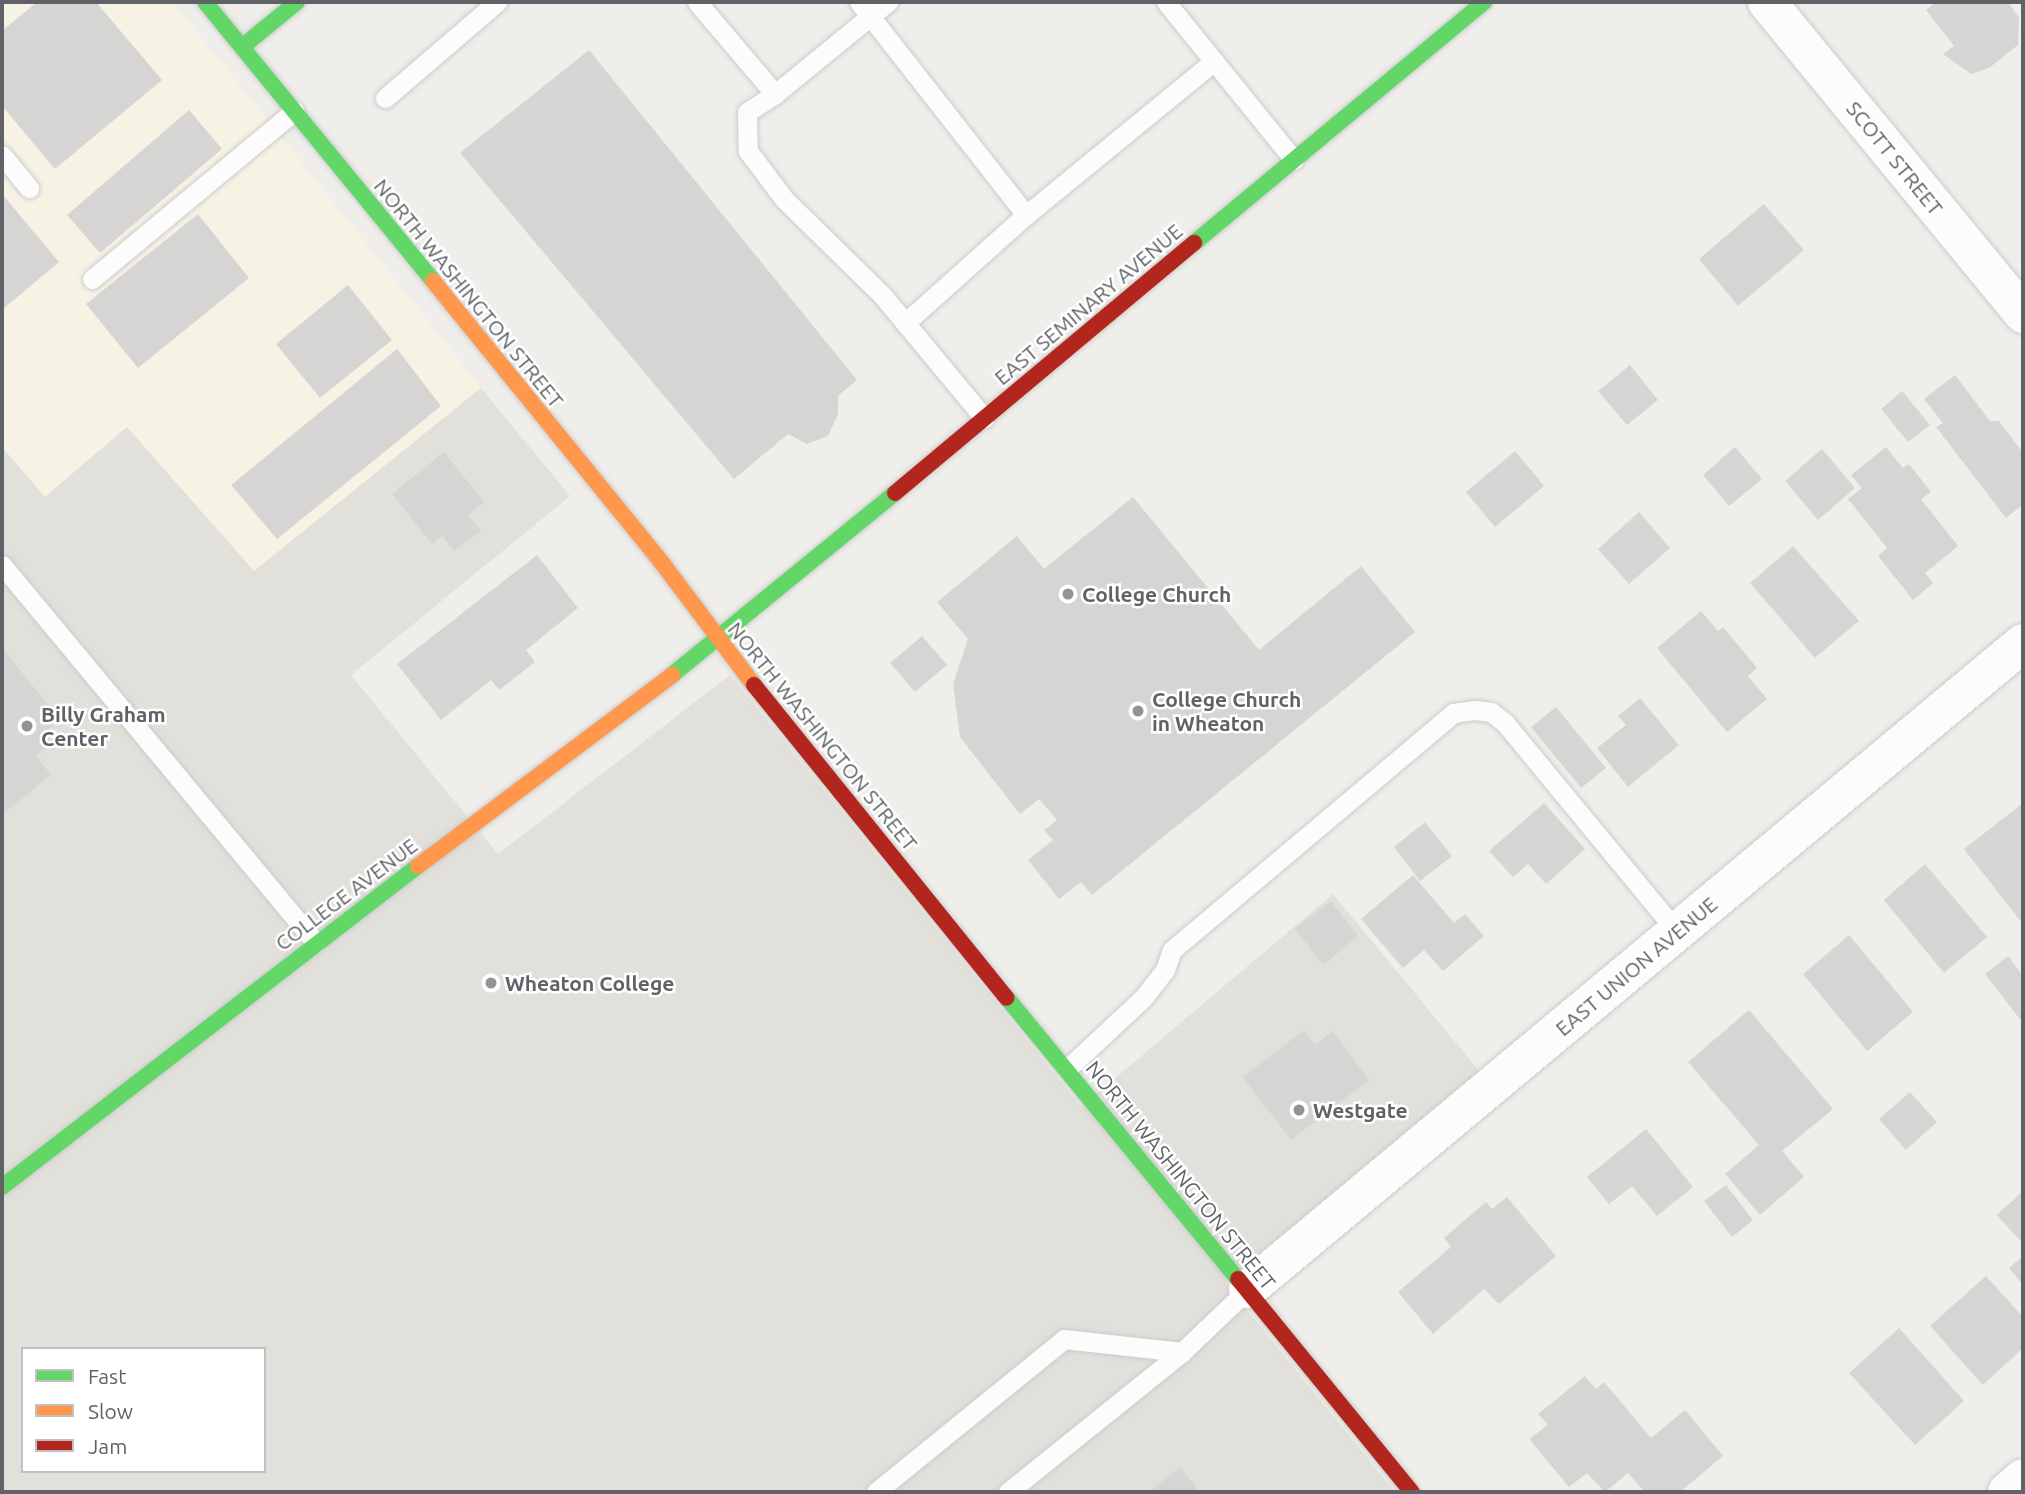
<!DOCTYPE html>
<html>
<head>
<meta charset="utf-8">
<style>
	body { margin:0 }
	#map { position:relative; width:2025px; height:1494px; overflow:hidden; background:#efeeea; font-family:Ubuntu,sans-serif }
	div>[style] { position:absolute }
	.commercial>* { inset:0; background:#f7f3e4 }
	.education>* { inset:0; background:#e2e0da }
	.building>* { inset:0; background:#d6d5d3 }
	.roads { filter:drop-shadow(0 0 2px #cbcccc) drop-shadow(0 0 2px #cbcccc) }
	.lane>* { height:19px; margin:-9.5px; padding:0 9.5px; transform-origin:9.5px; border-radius:9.5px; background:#fdfcfc }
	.street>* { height:38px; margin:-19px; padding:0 19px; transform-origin:19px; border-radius:19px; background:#fdfcfc }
	.fast>* { height:16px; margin:-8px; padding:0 8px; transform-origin:8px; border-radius:8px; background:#63d668 }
	.slow>* { height:16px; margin:-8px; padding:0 8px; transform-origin:8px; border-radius:8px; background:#ff974d }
	.jam>* { height:16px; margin:-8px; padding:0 8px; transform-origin:8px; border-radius:8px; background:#b3261e }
	.dots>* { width:19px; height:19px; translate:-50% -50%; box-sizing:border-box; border:4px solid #fff; border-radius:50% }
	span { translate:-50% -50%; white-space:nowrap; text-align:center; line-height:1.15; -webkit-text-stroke:5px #fff; paint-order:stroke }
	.street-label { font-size:21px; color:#5f6368 }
	.poi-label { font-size:21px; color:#5f6368; font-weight:700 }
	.left { translate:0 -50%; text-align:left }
	.frame { position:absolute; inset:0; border:4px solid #5f6368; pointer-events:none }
	.legend { position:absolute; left:21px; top:1347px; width:245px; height:126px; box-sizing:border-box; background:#fff; border:2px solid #bfc1c3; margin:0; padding:9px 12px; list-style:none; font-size:21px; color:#5f6368 }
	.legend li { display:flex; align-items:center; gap:14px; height:35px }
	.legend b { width:35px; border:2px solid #bfc1c3 }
</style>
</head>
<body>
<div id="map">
	<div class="commercial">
		<div style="clip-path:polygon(2px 2px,173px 2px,481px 388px,254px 571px,127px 427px,45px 497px,2px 447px)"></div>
	</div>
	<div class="education">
		<div style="clip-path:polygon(evenodd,481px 388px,570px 496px,351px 675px,498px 854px,730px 675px,1081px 1107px,1333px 894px,1480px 1072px,1225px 1283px,1395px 1492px,2px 1492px,2px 447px,45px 497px,127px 427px,254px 571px,481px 388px,23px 1349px,264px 1349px,264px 1471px,23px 1471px,23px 1349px)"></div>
	</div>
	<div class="building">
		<div style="clip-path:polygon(37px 2px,96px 2px,162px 80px,55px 169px,2px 106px,2px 31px)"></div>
		<div style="clip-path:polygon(1936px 2px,2008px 2px,2019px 18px,2018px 45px,1989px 68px,1971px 74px,1943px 54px,1954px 46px,1926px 10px)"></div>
		<div style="clip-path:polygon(589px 50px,857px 380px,838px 396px,838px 414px,828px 436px,807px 444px,788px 434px,734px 479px,460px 153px)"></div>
		<div style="clip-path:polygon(189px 110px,222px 149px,100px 253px,67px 215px)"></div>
		<div style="clip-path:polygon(2px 194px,59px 262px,2px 310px)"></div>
		<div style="clip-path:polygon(1764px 204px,1804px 250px,1738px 306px,1699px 259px)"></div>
		<div style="clip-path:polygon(198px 214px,249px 278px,138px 368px,86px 304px)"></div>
		<div style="clip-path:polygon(348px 285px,392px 340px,320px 398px,276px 344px)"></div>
		<div style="clip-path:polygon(397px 349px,441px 406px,277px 539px,231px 485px)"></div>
		<div style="clip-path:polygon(1630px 365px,1658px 400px,1627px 425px,1598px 391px)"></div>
		<div style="clip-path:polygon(1955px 375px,1990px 421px,1999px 421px,2023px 453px,2023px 504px,2006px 518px,1936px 427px,1943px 423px,1924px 399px)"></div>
		<div style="clip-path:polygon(1902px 391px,1930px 425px,1908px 442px,1881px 409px)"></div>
		<div style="clip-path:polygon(1735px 447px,1762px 479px,1729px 506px,1703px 475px)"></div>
		<div style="clip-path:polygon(1886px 447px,1903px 468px,1909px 464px,1931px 492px,1921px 499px,1958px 546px,1925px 573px,1933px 583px,1913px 600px,1878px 556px,1887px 548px,1848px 499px,1862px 488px,1851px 475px)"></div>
		<div style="clip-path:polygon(1822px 449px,1855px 488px,1818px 520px,1785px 481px)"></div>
		<div style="clip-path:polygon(1515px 451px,1544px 486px,1495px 527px,1466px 492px)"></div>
		<div style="clip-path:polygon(444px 452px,484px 502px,468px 515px,481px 531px,454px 551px,442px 536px,432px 544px,392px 494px)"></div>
		<div style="clip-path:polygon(1133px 497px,1259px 650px,1361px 566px,1415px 632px,1092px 895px,1081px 882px,1059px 899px,1028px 860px,1053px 840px,1044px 830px,1057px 820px,1039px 799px,1020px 814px,960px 737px,953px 684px,968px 639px,937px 602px,1017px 536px,1044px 569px)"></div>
		<div style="clip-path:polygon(1639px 512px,1670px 548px,1629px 584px,1598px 549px)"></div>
		<div style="clip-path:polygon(1793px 546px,1859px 621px,1815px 658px,1750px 583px)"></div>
		<div style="clip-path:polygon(537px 555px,578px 608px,526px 650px,535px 662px,499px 690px,491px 680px,441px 720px,397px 664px)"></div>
		<div style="clip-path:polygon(1701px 611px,1718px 631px,1723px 627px,1757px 668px,1748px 676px,1767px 699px,1727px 732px,1657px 648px)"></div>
		<div style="clip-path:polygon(922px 636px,947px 665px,915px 692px,890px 663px)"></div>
		<div style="clip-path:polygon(2px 648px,60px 720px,44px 733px,52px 743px,36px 756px,51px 775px,2px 815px)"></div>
		<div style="clip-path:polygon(1640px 698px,1679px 745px,1628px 787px,1597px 748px,1626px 725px,1618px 716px)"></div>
		<div style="clip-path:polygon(1556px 707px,1606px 768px,1581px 788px,1531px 727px)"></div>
		<div style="clip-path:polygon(1544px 803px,1585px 849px,1546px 884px,1528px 864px,1513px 877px,1489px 851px)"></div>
		<div style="clip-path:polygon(2023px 803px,2023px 924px,1964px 849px)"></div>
		<div style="clip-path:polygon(1425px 822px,1452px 856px,1420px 881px,1394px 847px)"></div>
		<div style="clip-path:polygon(1925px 864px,1987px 937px,1944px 973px,1884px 900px)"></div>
		<div style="clip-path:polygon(1413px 875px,1454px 923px,1465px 914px,1484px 936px,1443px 971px,1424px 950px,1403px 968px,1361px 919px)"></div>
		<div style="clip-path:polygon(1331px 901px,1358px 936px,1323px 965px,1295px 929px)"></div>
		<div style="clip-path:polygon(1849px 935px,1913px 1012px,1867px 1051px,1803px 974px)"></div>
		<div style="clip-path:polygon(2008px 956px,2023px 976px,2023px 1023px,1985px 974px)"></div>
		<div style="clip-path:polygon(1749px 1010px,1833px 1109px,1782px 1151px,1804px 1177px,1760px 1215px,1725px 1174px,1759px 1145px,1688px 1062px)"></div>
		<div style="clip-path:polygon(1304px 1030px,1315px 1045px,1332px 1031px,1369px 1080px,1291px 1140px,1243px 1077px)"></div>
		<div style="clip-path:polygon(1910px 1092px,1937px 1122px,1906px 1150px,1879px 1119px)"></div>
		<div style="clip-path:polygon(1646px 1129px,1693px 1187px,1657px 1216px,1632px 1186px,1609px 1204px,1587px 1177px)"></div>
		<div style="clip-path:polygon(1726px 1185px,1753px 1220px,1732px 1237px,1704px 1201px)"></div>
		<div style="clip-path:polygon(2023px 1191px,2023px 1244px,1997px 1215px)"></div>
		<div style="clip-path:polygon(1507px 1197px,1556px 1256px,1499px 1304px,1484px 1289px,1433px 1334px,1398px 1292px,1451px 1247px,1444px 1238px,1486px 1202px,1492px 1209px)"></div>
		<div style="clip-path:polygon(2023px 1256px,2023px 1285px,2009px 1268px)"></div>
		<div style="clip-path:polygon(1986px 1276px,2023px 1317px,2023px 1348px,1983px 1385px,1930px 1326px)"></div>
		<div style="clip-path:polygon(1899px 1328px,1964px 1401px,1915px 1445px,1849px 1373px)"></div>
		<div style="clip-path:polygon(1585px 1376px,1596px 1389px,1604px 1382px,1651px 1438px,1685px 1410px,1723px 1456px,1680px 1492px,1645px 1492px,1628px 1473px,1605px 1492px,1587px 1473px,1569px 1487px,1529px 1439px,1548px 1425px,1538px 1414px)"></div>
		<div style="clip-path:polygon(1180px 1467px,1200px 1492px,1149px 1492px)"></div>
	</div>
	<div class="roads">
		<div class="lane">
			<div style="left:697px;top:2px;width:121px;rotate:49.7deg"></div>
			<div style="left:775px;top:94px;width:33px;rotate:147deg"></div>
			<div style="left:747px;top:112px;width:39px;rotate:89deg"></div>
			<div style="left:748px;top:151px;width:60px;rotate:53.1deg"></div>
			<div style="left:784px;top:199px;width:137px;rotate:44.4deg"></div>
			<div style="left:882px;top:295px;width:160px;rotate:50.3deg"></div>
			<div style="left:859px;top:2px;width:271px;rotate:51.9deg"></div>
			<div style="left:1166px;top:2px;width:203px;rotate:51deg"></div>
			<div style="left:775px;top:94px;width:146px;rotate:-39.2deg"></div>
			<div style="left:385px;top:98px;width:148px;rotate:-40.6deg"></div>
			<div style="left:2px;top:155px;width:43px;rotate:50.7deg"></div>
			<div style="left:92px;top:279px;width:263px;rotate:-39.7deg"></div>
			<div style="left:905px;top:323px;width:162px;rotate:-41.8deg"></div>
			<div style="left:1026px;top:215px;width:243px;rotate:-39.3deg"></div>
			<div style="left:2px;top:565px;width:491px;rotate:50.3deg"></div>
			<div style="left:1067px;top:1069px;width:104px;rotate:-43.1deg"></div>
			<div style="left:1143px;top:998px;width:36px;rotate:-52deg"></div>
			<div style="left:1165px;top:970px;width:21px;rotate:-71deg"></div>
			<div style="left:1172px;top:950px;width:368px;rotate:-40.1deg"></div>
			<div style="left:1453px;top:713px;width:22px;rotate:-8deg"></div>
			<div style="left:1475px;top:710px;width:16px;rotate:7deg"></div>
			<div style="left:1491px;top:712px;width:18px;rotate:38deg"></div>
			<div style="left:1505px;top:723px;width:271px;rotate:50.5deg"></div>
			<div style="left:876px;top:1492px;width:242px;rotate:-39.1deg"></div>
			<div style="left:1064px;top:1339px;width:119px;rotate:6.3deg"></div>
			<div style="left:1008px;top:1492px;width:223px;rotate:-38.8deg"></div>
			<div style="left:1182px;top:1352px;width:91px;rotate:-43.7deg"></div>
		</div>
		<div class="street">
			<div style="left:1767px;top:2px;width:404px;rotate:50.6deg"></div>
			<div style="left:1248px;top:1289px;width:1009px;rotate:-39.81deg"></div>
			<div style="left:2007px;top:1492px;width:21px;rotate:-41deg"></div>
		</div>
		<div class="fast">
			<div style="left:205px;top:2px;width:360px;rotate:50.7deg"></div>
			<div style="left:242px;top:47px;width:71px;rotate:-39.3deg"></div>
			<div style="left:1194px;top:243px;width:377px;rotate:-39.7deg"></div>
			<div style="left:672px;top:675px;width:288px;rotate:-39.2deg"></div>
			<div style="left:1007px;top:998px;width:364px;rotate:50.6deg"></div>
			<div style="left:2px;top:1187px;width:525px;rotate:-37.66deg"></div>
		</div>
		<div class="slow">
			<div style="left:433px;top:281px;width:363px;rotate:50.9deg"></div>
			<div style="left:662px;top:563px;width:153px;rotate:53deg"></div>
			<div style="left:418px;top:866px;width:318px;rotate:-36.9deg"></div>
		</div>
		<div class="jam">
			<div style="left:895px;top:493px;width:390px;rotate:-39.9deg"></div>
			<div style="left:754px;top:685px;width:402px;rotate:51.1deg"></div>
			<div style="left:1238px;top:1279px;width:275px;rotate:50.8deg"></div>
		</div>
	</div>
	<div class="dots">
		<div style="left:1068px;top:594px;background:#919496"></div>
		<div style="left:1138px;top:711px;background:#919496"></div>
		<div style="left:27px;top:726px;background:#919496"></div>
		<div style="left:491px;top:983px;background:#919496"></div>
		<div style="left:1299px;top:1110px;background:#919496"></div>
	</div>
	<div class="street-label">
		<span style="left:1895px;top:158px;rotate:51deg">SCOTT STREET</span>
		<span style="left:469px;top:293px;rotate:51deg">NORTH WASHINGTON STREET</span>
		<span style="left:1088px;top:304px;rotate:-40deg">EAST SEMINARY AVENUE</span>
		<span style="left:823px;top:736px;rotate:51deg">NORTH WASHINGTON STREET</span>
		<span style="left:346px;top:894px;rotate:-37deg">COLLEGE AVENUE</span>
		<span style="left:1636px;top:966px;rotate:-40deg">EAST UNION AVENUE</span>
		<span style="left:1181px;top:1175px;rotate:51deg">NORTH WASHINGTON STREET</span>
	</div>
	<div class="poi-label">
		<span class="left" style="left:1082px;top:594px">College Church</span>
		<span class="left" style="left:1152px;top:711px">College Church<br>in Wheaton</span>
		<span class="left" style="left:41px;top:726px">Billy Graham<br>Center</span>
		<span class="left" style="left:505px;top:983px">Wheaton College</span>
		<span class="left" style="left:1313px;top:1110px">Westgate</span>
	</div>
	<div class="frame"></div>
	<ul class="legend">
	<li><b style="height:9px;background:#63d668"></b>Fast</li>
	<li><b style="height:9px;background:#ff974d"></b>Slow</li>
	<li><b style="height:9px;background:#b3261e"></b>Jam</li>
	</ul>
</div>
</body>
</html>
